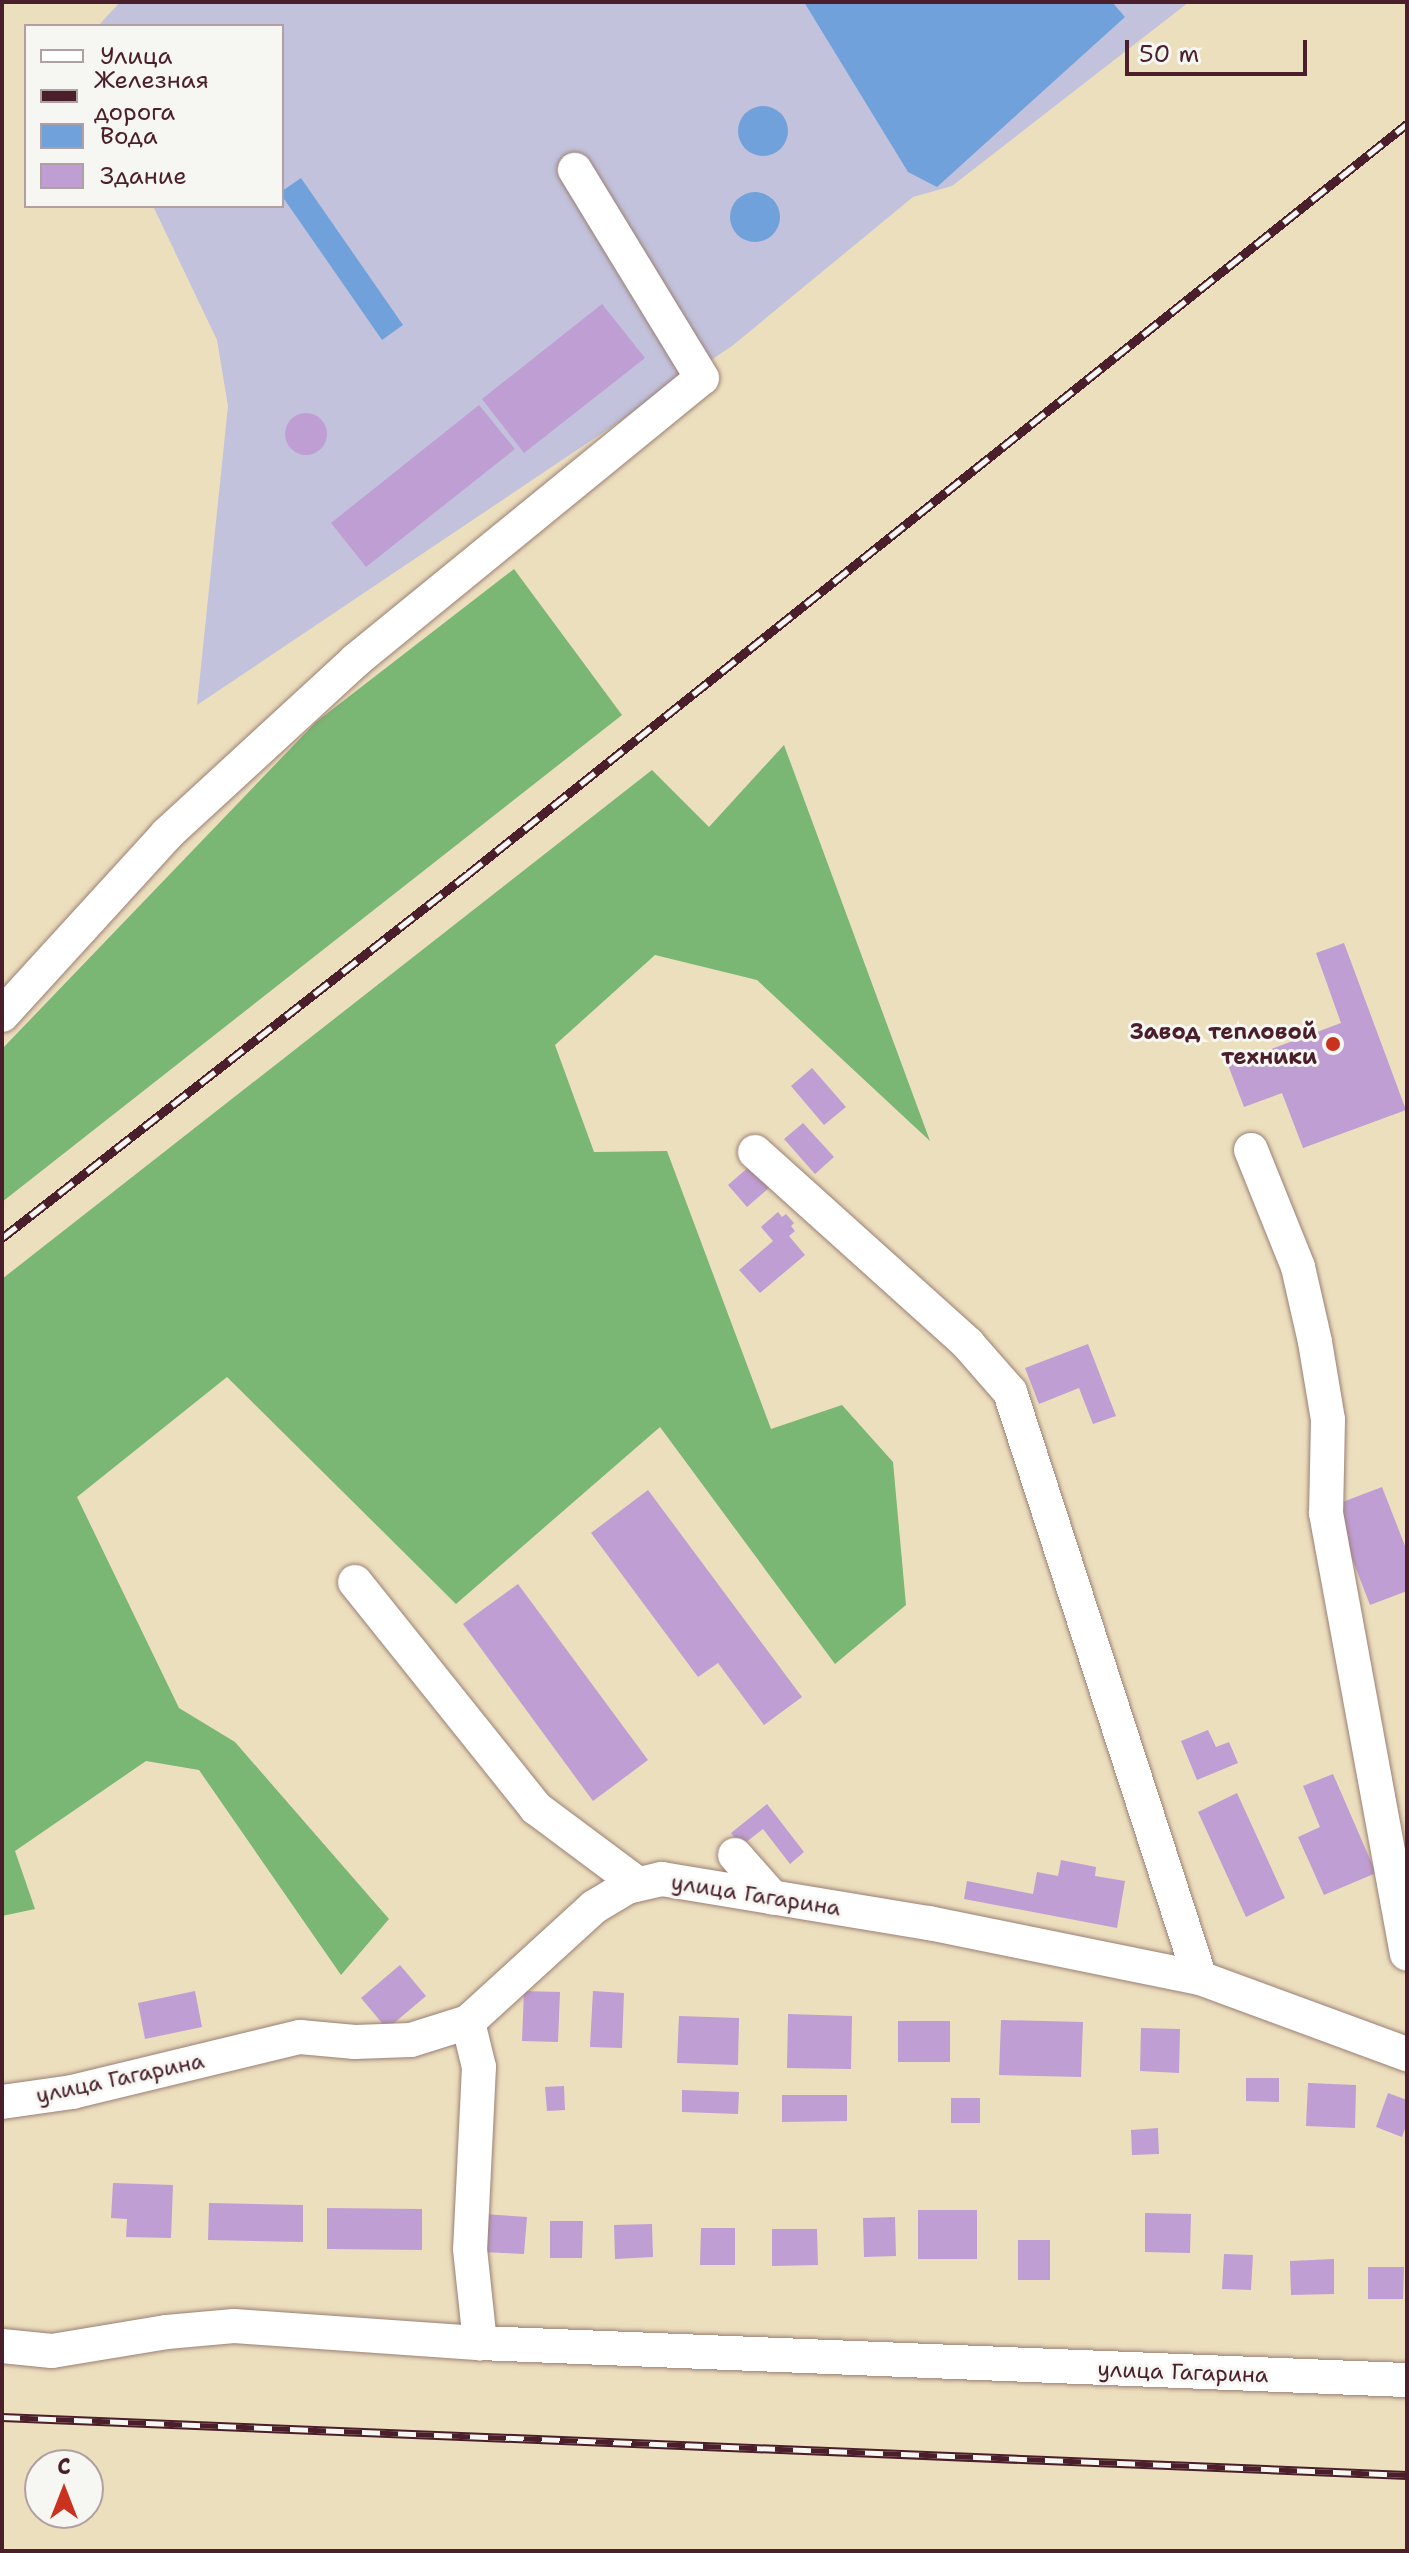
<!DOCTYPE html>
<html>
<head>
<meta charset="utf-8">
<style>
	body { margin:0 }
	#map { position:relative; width:1409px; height:2553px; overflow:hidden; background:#ecdfbe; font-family:"Shantell Sans",sans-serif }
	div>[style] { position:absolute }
	.industrial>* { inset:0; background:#c2c2dc }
	.forest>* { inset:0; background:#7ab674 }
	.water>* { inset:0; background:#71a1db }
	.round { border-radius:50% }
	.building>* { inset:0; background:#bf9ed4 }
	.roads { filter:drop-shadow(0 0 2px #9b7f74) drop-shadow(0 0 2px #9b7f74) }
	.minor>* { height:34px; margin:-17px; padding:0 17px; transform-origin:17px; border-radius:17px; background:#fff }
	.rail>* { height:9px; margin-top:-4.5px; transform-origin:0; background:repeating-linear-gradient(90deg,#f6f6f2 0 18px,#4a1f2b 0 36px); box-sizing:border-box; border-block:2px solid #4a1f2b }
	.dots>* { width:22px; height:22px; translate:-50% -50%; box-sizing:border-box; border:4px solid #f6f6f2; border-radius:50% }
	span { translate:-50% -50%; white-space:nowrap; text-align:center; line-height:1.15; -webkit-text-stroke:6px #f6f6f2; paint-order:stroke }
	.poi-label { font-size:22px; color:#4a1f2b; font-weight:700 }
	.right { translate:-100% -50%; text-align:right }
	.street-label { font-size:22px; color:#4a1f2b }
	.frame { position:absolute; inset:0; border:4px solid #4a1f2b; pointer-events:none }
	.legend { position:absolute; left:24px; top:24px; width:260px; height:184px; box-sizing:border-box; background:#f6f6f2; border:2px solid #b1a0a2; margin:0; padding:10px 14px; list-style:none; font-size:24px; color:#4a1f2b }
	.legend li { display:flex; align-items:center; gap:16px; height:40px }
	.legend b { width:40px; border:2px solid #b1a0a2 }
	.north { position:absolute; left:24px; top:2449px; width:80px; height:80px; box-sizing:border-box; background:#f6f6f2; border:2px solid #b1a0a2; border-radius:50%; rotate:0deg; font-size:22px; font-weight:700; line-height:32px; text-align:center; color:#4a1f2b }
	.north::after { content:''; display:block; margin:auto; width:28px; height:36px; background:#c8321e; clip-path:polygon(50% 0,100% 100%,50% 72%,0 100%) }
	.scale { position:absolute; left:1125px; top:40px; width:182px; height:36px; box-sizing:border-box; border:4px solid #4a1f2b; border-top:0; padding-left:10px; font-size:24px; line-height:28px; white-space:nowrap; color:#4a1f2b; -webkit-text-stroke:6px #f6f6f2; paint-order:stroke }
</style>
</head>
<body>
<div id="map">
	<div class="industrial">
		<div style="clip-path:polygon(120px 2px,1189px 2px,952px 186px,913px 197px,732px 346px,197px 705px,228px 406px,217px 340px,153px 206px,282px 206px,282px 26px,98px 26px)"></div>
	</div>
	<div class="forest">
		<div style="clip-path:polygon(514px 569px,622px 715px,2px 1202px,2px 1049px,316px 722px)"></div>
		<div style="clip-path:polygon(784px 745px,930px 1141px,757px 980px,655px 955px,555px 1045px,594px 1152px,667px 1151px,771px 1429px,842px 1405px,893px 1462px,906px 1605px,835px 1664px,660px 1427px,456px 1604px,227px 1377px,77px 1497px,179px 1708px,235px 1742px,389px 1919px,341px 1975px,199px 1770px,146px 1761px,15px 1851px,35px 1909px,2px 1916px,2px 1279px,652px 770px,709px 827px)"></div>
	</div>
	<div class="water">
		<div style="clip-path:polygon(804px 2px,1112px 2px,1125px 17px,937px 187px,908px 172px)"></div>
		<div class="round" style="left:738px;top:106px;width:50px;height:50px"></div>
		<div style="clip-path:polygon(301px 178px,403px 325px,382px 340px,282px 196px,282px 191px)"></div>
		<div class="round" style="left:730px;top:192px;width:50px;height:50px"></div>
	</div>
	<div class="building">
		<div style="clip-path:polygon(602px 304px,645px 358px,524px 453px,482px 399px)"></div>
		<div style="clip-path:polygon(479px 405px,515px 449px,366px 567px,331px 523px)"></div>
		<div class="round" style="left:285px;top:413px;width:42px;height:42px"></div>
		<div style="clip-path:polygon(1344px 943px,1406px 1110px,1303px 1148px,1282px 1093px,1244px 1107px,1228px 1065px,1341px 1023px,1316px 953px)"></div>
		<div style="clip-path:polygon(812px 1068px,846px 1107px,824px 1125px,791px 1086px)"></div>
		<div style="clip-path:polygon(803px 1123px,834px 1157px,815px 1174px,784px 1139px)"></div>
		<div style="clip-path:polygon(751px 1165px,770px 1187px,747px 1207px,728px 1185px)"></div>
		<div style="clip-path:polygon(778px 1212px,782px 1217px,786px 1214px,794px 1223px,791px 1226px,795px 1231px,789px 1236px,805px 1255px,760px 1293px,739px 1270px,773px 1241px,761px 1227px)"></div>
		<div style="clip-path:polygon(1088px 1344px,1116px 1416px,1093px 1424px,1079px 1388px,1039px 1404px,1025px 1368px)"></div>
		<div style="clip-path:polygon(1382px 1487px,1407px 1551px,1407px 1591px,1370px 1605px,1332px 1506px)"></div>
		<div style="clip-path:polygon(648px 1490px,802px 1697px,764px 1725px,718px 1663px,698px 1677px,591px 1533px)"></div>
		<div style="clip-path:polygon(518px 1584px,648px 1760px,593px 1801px,463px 1624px)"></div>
		<div style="clip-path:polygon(1208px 1730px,1216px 1747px,1229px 1742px,1238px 1763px,1197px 1780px,1181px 1741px)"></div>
		<div style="clip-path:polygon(1333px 1774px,1376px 1873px,1324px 1895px,1298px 1837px,1320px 1827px,1303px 1786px)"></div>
		<div style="clip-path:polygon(1237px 1793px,1285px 1898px,1246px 1917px,1198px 1812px)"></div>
		<div style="clip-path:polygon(767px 1804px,804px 1852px,790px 1864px,763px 1829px,741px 1846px,731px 1833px)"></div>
		<div style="clip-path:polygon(1061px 1860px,1096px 1867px,1095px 1876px,1125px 1881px,1117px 1928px,964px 1899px,967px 1881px,1033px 1894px,1037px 1872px,1058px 1876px)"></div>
		<div style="clip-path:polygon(400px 1965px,426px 1996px,387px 2029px,361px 1998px)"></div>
		<div style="clip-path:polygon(195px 1991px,202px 2027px,145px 2039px,138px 2003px)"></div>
		<div style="clip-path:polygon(524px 1991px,560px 1992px,558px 2042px,522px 2041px)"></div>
		<div style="clip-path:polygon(593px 1991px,624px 1993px,622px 2048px,590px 2047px)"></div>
		<div style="clip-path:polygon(788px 2014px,852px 2016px,851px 2069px,787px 2068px)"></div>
		<div style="clip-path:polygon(679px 2016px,739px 2018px,738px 2065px,677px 2063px)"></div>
		<div style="clip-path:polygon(1001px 2020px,1083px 2022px,1081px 2077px,999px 2075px)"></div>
		<div style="clip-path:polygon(898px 2021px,950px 2021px,950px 2062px,898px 2062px)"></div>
		<div style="clip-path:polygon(1141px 2028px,1180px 2029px,1179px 2073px,1140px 2071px)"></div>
		<div style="clip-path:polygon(1246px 2078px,1279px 2078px,1279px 2102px,1246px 2101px)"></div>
		<div style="clip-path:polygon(1308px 2083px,1356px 2085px,1355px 2128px,1306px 2126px)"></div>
		<div style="clip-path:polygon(564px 2086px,565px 2110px,547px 2111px,545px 2087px)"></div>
		<div style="clip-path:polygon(682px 2090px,739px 2092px,738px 2114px,682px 2112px)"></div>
		<div style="clip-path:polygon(1388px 2093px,1407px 2100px,1407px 2123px,1402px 2137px,1376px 2127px)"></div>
		<div style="clip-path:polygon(782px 2095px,847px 2095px,847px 2121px,782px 2122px)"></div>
		<div style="clip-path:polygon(951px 2098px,980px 2098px,980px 2123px,951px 2123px)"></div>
		<div style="clip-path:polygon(1158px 2128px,1159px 2154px,1132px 2155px,1131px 2130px)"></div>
		<div style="clip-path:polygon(113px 2183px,173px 2185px,171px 2238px,126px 2237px,127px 2219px,111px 2218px)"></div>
		<div style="clip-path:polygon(209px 2203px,303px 2205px,303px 2242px,208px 2240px)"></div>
		<div style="clip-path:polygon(327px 2208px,422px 2209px,422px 2250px,327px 2249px)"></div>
		<div style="clip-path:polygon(918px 2210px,977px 2210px,977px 2259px,918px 2259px)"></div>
		<div style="clip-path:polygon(1145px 2213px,1191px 2214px,1190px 2253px,1145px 2252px)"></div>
		<div style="clip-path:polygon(483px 2214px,527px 2217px,524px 2254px,480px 2252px)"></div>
		<div style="clip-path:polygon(895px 2217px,896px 2256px,864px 2257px,863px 2218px)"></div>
		<div style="clip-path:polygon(550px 2221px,583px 2221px,582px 2258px,550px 2258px)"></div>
		<div style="clip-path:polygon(652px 2224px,653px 2257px,615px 2259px,614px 2225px)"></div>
		<div style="clip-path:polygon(701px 2228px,735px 2228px,735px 2265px,700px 2265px)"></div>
		<div style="clip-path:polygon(772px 2229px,817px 2229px,818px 2265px,772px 2266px)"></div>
		<div style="clip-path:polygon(1018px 2240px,1050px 2240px,1050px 2280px,1018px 2280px)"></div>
		<div style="clip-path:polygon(1224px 2254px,1253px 2255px,1251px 2290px,1222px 2289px)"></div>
		<div style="clip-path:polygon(1334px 2259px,1334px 2294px,1291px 2295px,1290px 2261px)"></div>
		<div style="clip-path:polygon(1368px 2267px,1404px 2267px,1403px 2299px,1368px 2299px)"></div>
	</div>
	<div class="roads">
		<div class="minor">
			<div style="left:2px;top:1015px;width:245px;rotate:-47.6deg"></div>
			<div style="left:167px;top:834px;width:257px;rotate:-42.6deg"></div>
			<div style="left:356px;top:660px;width:446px;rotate:-39.2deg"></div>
			<div style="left:702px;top:378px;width:244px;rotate:-121.4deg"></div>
			<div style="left:1251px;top:1150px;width:126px;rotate:68.1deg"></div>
			<div style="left:1298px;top:1267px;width:77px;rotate:77.2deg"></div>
			<div style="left:1315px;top:1342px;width:79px;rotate:80.5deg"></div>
			<div style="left:1328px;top:1420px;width:93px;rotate:91.2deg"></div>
			<div style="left:1326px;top:1513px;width:448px;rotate:79.6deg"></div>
			<div style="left:755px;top:1152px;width:287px;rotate:42deg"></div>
			<div style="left:968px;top:1344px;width:64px;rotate:48.8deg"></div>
			<div style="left:1010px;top:1392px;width:616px;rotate:72.04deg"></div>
			<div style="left:355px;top:1582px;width:290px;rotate:51.3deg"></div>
			<div style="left:536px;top:1808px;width:127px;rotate:36.7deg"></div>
			<div style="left:735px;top:1855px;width:57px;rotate:48.5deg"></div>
			<div style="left:468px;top:2022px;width:46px;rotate:76.3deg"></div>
			<div style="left:479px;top:2067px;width:182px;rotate:92.8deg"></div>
			<div style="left:470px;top:2249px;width:95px;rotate:83.9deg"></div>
			<div style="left:2px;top:2102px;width:71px;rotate:-8.1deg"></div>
			<div style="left:72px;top:2092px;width:235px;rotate:-13.6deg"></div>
			<div style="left:300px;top:2037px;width:55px;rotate:5.2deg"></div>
			<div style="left:355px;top:2042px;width:56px;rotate:-2deg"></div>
			<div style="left:411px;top:2040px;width:60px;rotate:-17.5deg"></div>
			<div style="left:468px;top:2022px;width:171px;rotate:-42.4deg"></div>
			<div style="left:594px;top:1907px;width:39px;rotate:-31deg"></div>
			<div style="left:627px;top:1887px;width:36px;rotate:-13deg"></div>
			<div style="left:662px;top:1879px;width:271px;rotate:9.4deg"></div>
			<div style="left:929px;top:1923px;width:277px;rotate:11.5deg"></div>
			<div style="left:1200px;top:1978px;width:221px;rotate:20.2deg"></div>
			<div style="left:2px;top:2346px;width:50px;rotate:5.7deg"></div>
			<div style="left:52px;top:2351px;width:117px;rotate:-9.4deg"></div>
			<div style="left:167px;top:2332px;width:67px;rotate:-5.1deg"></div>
			<div style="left:234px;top:2326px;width:247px;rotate:4deg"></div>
			<div style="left:480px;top:2343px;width:928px;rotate:2.29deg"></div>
		</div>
	</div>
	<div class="rail">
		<div style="left:2px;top:1238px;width:591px;rotate:-37.99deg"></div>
		<div style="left:468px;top:874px;width:1202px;rotate:-38.62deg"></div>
		<div style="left:2px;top:2417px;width:1406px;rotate:2.36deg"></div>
	</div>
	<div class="dots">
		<div style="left:1333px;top:1044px;background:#c8321e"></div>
	</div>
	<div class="poi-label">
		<span class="right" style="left:1317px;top:1044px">Завод тепловой<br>техники</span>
	</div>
	<div class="street-label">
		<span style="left:756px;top:1895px;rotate:9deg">улица Гагарина</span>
		<span style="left:120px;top:2078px;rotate:-12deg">улица Гагарина</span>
		<span style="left:1183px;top:2372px;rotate:2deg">улица Гагарина</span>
	</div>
	<div class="frame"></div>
	<ul class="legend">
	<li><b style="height:10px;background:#fff"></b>Улица</li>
	<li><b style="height:10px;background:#4a1f2b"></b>Железная дорога</li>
	<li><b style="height:22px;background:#71a1db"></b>Вода</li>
	<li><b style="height:22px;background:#bf9ed4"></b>Здание</li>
	</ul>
	<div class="north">С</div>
	<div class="scale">50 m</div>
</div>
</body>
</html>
